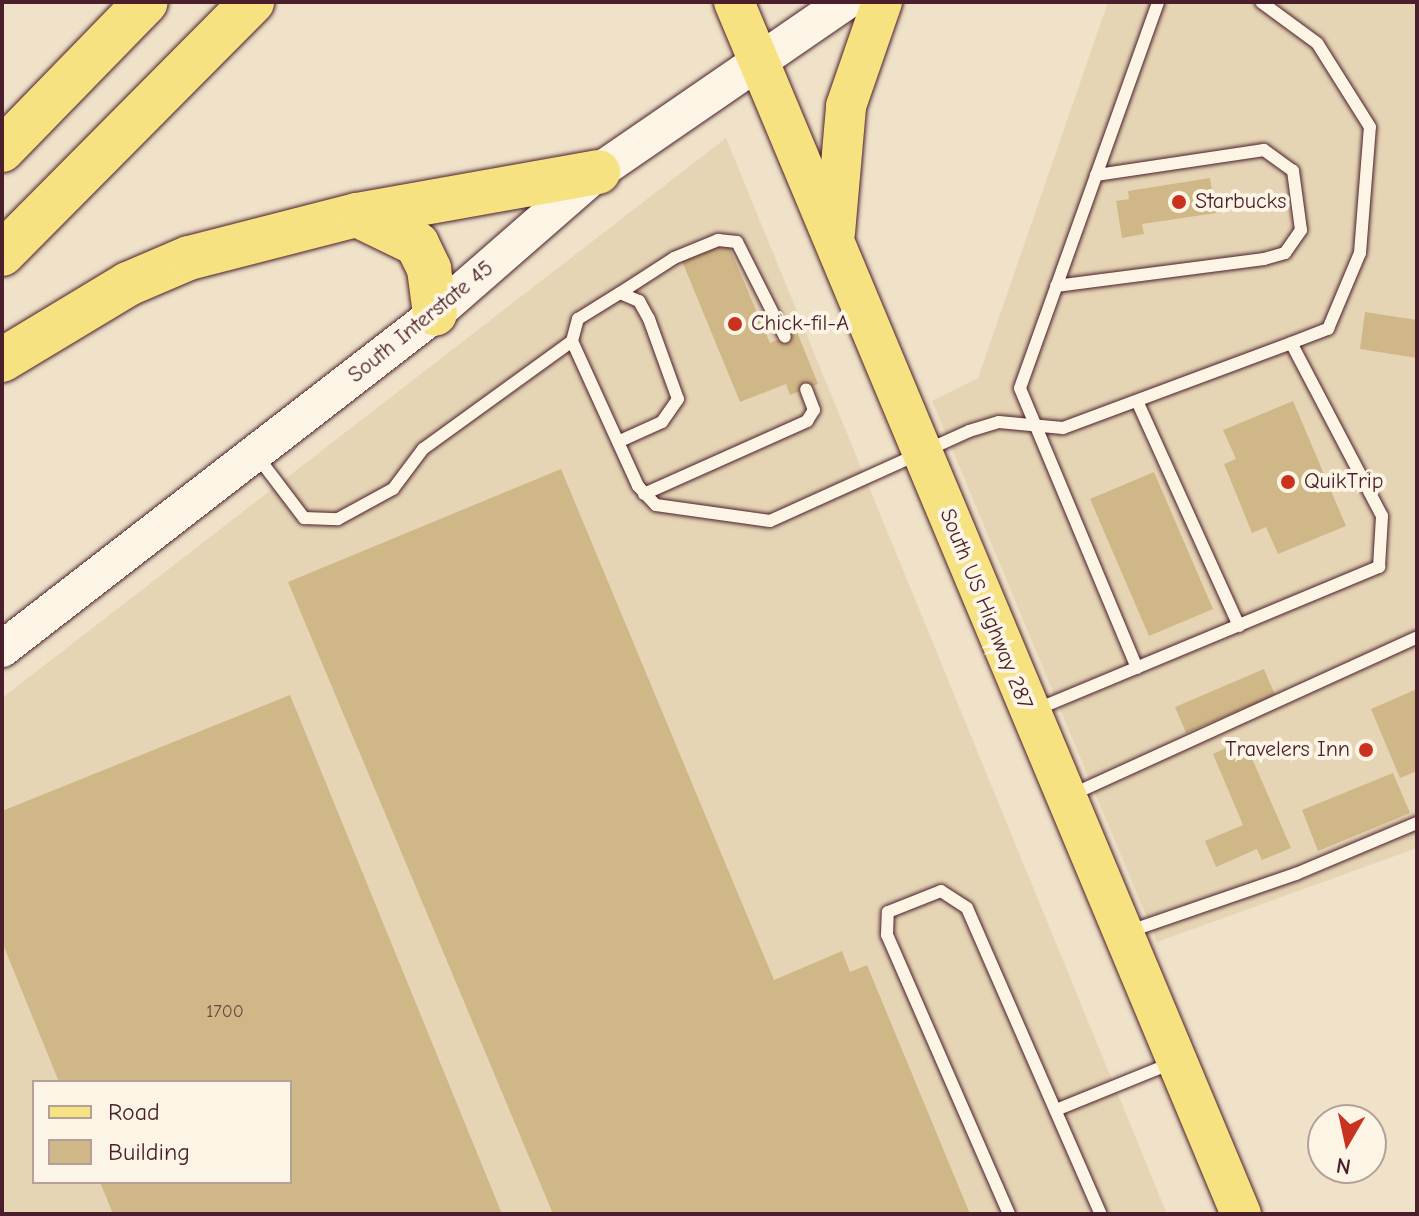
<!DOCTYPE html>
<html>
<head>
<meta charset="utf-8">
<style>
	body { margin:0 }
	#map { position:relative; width:1419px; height:1216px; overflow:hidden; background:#efe2c9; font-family:"Comic Neue",sans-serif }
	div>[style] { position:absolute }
	.built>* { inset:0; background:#e6d5b5 }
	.building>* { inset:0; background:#d0b787 }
	.roads { filter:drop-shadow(0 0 2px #4a1f2b) drop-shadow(0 0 2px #4a1f2b) }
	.lane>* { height:12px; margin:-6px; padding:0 6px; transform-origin:6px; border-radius:6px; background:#fcf5e5 }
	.secondary>* { height:36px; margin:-18px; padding:0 18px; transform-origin:18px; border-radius:18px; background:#fcf5e5 }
	.primary>* { height:40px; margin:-20px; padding:0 20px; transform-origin:20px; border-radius:20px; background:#f6e281 }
	.highway>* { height:44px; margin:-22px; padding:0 22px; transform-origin:22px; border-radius:22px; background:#f6e281 }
	.dots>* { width:22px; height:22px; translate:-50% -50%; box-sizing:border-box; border:4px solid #fcf5e5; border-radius:50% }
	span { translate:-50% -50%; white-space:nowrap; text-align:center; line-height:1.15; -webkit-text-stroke:8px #fcf5e5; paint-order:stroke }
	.number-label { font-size:18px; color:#6c4542 }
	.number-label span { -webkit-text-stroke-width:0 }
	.poi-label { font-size:22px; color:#4a1f2b }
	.left { translate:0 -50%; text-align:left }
	.right { translate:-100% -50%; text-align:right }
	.street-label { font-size:22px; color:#4a1f2b }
	.frame { position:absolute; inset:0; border:4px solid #4a1f2b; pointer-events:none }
	.legend { position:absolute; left:32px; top:1080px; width:260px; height:104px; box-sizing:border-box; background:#fcf5e5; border:2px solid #b59f9b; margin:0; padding:10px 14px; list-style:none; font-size:24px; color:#4a1f2b }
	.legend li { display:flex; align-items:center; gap:16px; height:40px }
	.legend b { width:40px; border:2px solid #b59f9b }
	.north { position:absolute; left:1307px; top:1104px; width:80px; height:80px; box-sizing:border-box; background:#fcf5e5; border:2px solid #b59f9b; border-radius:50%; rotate:189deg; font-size:22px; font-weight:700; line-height:32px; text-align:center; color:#4a1f2b }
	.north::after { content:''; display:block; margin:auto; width:28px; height:36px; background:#c8321e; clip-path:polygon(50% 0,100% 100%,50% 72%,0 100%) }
</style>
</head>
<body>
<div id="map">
	<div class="built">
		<div style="clip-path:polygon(1108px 2px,1417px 2px,1417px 848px,1157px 942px,932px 401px,978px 378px)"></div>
		<div style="clip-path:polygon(evenodd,726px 138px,1167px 1214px,2px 1214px,2px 698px,726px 138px,34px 1082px,290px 1082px,290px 1182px,34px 1182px,34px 1082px)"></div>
	</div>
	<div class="building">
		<div style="clip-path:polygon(1210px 178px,1216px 213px,1142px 224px,1144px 234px,1122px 238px,1116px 201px,1129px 199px,1128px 191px)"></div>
		<div style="clip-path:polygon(727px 242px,770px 343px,797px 332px,818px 384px,790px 395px,786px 384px,740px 402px,682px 261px)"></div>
		<div style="clip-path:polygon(1365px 312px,1417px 320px,1417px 358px,1360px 349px)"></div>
		<div style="clip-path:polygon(1293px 401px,1346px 526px,1278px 554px,1266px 527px,1252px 533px,1224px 464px,1236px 459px,1223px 430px)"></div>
		<div style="clip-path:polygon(561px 469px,774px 980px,842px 951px,850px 972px,867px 965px,970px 1214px,553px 1214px,288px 582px)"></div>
		<div style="clip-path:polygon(1154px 472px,1213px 609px,1149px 636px,1090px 499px)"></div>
		<div style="clip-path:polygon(1264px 669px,1275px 695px,1186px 733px,1175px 707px)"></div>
		<div style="clip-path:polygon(1417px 689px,1417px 771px,1400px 778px,1371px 709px)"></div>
		<div style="clip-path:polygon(290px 695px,502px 1214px,113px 1214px,100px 1182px,290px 1182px,290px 1082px,59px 1082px,2px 942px,2px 811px)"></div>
		<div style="clip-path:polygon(1244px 740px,1291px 848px,1262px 860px,1257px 849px,1216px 867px,1205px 841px,1243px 825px,1213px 754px)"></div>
		<div style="clip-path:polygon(1393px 773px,1410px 813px,1318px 851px,1302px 810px)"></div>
	</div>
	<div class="roads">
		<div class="lane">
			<div style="left:1056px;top:286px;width:210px;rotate:-7.4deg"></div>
			<div style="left:1264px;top:259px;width:22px;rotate:-16deg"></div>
			<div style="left:1285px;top:253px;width:28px;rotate:-55deg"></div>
			<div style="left:1301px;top:230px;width:60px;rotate:-97.7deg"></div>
			<div style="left:1293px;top:171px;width:36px;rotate:-144deg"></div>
			<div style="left:1264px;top:150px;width:170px;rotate:171.5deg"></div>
			<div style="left:620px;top:293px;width:64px;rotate:-32.9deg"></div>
			<div style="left:674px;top:258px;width:48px;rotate:-22.2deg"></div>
			<div style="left:718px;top:240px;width:19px;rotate:6deg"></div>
			<div style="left:737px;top:242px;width:106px;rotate:63.2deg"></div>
			<div style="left:572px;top:341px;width:23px;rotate:-75deg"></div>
			<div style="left:578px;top:319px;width:49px;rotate:-31.8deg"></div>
			<div style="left:620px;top:293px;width:21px;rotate:23deg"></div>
			<div style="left:639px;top:301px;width:21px;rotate:61deg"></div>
			<div style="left:649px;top:319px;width:85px;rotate:70.1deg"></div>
			<div style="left:678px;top:399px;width:28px;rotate:125deg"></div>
			<div style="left:662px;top:422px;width:48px;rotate:155.6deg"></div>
			<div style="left:1137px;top:401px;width:247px;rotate:65.6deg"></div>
			<div style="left:257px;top:456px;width:78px;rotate:52.8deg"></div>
			<div style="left:304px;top:518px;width:34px;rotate:2deg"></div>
			<div style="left:338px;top:519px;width:63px;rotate:-28.6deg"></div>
			<div style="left:393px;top:489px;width:50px;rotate:-53.1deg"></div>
			<div style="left:423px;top:449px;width:184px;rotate:-35.9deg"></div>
			<div style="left:572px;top:341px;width:159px;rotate:65.5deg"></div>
			<div style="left:638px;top:486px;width:26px;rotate:47deg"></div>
			<div style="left:656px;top:505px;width:115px;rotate:8deg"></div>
			<div style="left:770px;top:521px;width:218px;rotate:-24.3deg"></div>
			<div style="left:969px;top:431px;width:31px;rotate:-17deg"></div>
			<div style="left:999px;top:422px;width:64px;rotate:5.4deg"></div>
			<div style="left:1063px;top:428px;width:243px;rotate:-20.4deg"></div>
			<div style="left:644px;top:494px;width:179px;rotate:-24.1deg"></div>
			<div style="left:807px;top:421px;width:13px;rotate:-58deg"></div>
			<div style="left:814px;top:410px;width:22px;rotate:-111deg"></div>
			<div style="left:1137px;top:668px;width:303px;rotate:-112.7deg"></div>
			<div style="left:1020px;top:388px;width:410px;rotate:-70.3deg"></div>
			<div style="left:1035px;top:710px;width:373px;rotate:-22.6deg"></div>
			<div style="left:1379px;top:567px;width:51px;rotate:-86.6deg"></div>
			<div style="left:1382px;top:516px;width:195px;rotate:-117.7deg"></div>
			<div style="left:1291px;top:343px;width:40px;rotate:-21deg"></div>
			<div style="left:1328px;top:329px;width:82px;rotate:-67.2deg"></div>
			<div style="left:1360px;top:253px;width:126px;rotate:-85.5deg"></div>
			<div style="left:1370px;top:127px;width:99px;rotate:-122.2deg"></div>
			<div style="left:1317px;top:43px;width:69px;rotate:-143.8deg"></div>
			<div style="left:1071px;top:795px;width:380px;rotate:-24.5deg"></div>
			<div style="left:1130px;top:931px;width:176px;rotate:-19deg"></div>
			<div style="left:1296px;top:874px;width:131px;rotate:-22.9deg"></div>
			<div style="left:1056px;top:1110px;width:127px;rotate:-22.1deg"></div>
			<div style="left:1009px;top:1214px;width:305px;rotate:-113.6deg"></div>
			<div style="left:887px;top:935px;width:23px;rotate:-88deg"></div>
			<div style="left:888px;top:912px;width:57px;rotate:-21.6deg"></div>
			<div style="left:941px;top:891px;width:31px;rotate:33deg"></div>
			<div style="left:967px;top:908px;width:334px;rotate:66.4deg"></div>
		</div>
		<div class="secondary">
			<div style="left:2px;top:649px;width:547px;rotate:-37.73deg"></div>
			<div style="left:435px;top:314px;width:216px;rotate:-41.1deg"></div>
			<div style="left:598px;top:172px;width:300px;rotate:-34.5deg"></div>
		</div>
		<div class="primary">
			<div style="left:734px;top:2px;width:1314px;rotate:67.3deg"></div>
			<div style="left:835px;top:233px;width:127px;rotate:-85deg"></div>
			<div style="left:846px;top:106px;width:110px;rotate:-70.9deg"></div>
		</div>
		<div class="highway">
			<div style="left:2px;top:150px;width:206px;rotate:-45.8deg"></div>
			<div style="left:357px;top:215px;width:67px;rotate:25.8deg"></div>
			<div style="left:417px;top:244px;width:28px;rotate:64deg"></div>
			<div style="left:429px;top:269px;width:45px;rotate:82.4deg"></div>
			<div style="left:2px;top:254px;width:355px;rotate:-45.2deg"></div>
			<div style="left:2px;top:360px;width:147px;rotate:-31.1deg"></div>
			<div style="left:128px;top:284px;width:66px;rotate:-23.1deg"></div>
			<div style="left:189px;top:258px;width:173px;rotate:-14.4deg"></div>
			<div style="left:357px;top:215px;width:245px;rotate:-10.1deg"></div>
		</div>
	</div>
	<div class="dots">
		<div style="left:1179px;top:202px;background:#c8321e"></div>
		<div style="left:735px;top:324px;background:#c8321e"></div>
		<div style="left:1288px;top:482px;background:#c8321e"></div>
		<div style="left:1366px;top:750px;background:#c8321e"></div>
	</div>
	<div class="number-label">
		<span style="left:225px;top:1012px">1700</span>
	</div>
	<div class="poi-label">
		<span class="left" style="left:1195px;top:202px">Starbucks</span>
		<span class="left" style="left:751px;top:324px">Chick-fil-A</span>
		<span class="left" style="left:1304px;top:482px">QuikTrip</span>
		<span class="right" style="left:1350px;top:750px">Travelers Inn</span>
	</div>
	<div class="street-label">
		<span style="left:421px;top:322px;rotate:-39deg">South Interstate 45</span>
		<span style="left:986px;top:609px;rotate:68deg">South US Highway 287</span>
	</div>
	<div class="frame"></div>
	<ul class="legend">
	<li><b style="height:10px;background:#f6e281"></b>Road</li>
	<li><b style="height:22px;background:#d0b787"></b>Building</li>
	</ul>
	<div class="north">N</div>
</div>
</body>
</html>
